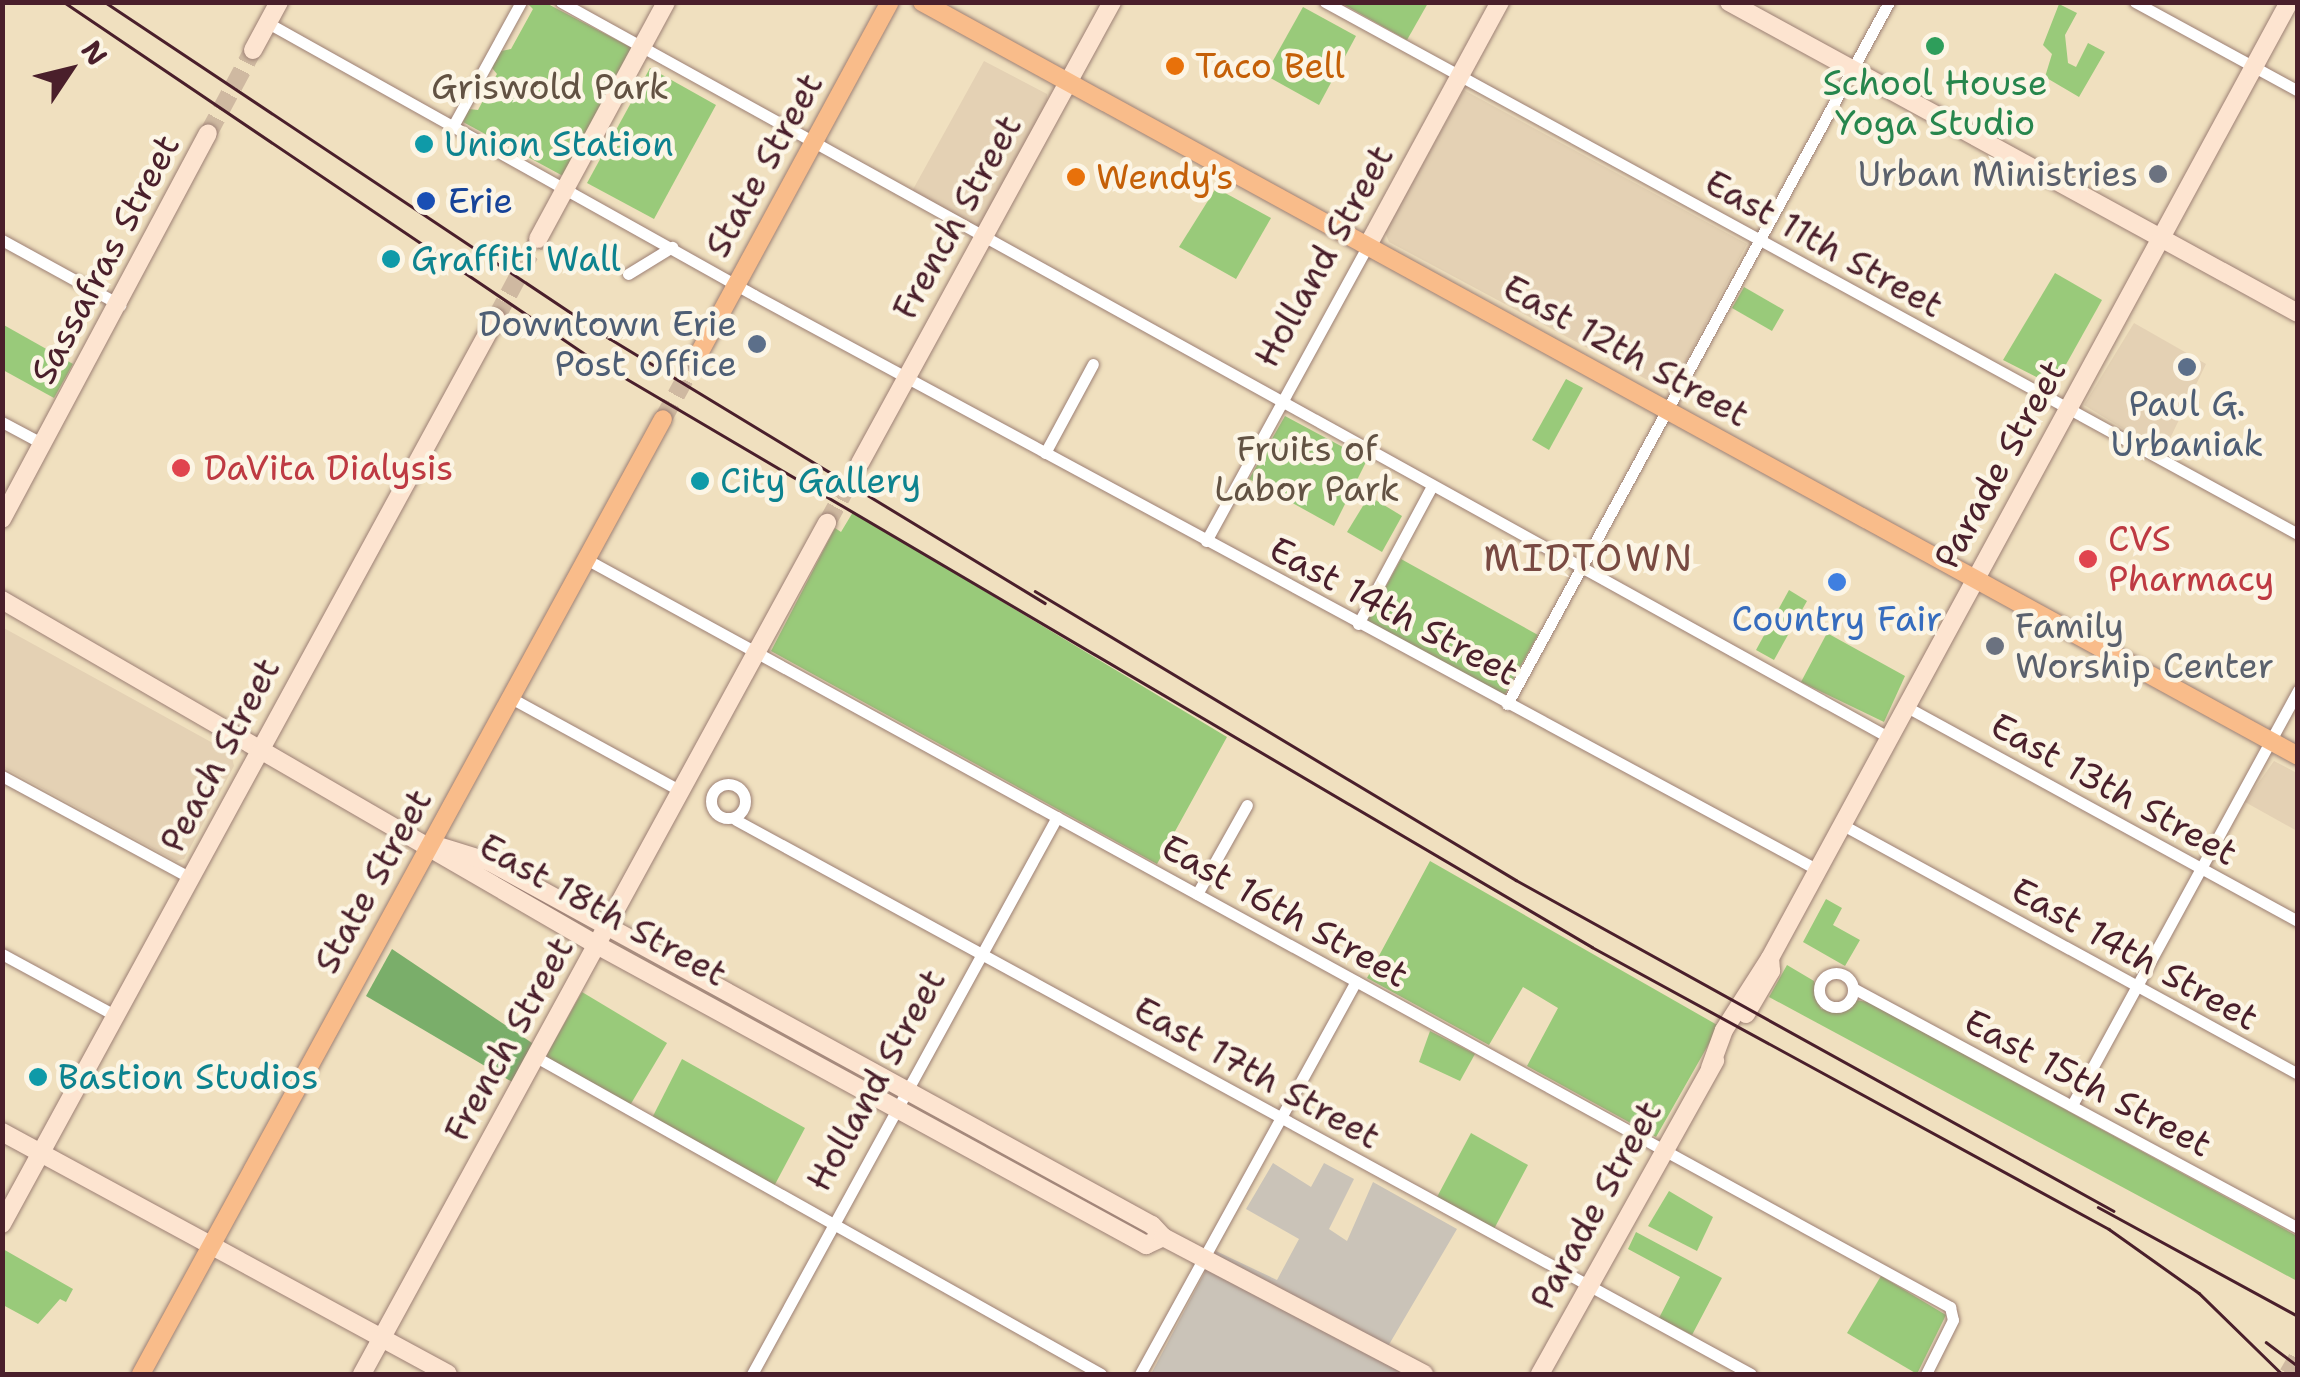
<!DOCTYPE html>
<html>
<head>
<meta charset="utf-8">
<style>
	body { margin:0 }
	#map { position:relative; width:2300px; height:1377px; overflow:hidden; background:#f0e0bf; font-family:"Shantell Sans",sans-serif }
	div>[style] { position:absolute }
	.built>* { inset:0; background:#e4d1b4 }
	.industrial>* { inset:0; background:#cac3b8 }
	.green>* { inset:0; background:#99ca7a }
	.forest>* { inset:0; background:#7aae6a }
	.secondary-tunnel>* { height:18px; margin-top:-9px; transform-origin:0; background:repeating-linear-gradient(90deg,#cfb9a1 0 18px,transparent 0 27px) }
	.primary-tunnel>* { height:18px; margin-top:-9px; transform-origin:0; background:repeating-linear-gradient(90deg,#cfb9a1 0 18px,transparent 0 27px) }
	.roads { filter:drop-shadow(0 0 2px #9d8075) drop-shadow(0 0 2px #9d8075) }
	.street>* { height:11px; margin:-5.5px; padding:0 5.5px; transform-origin:5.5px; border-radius:5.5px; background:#fff }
	.street>.ring { margin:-5.5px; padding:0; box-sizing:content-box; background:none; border:11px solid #fff; border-radius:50% }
	.secondary>* { height:18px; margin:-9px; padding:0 9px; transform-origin:9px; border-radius:9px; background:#fde4d0 }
	.primary>* { height:18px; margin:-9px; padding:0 9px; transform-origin:9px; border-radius:9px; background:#f9bc8a }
	.rail>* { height:2.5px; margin:-1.25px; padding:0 1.25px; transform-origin:1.25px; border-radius:1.25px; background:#4a1f2b }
	.dots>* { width:28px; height:28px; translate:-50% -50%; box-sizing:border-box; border:5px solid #fcf5e5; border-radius:50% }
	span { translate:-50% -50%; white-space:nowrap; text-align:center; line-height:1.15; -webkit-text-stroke:9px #fcf5e5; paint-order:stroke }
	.food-label { font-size:35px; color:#c56008 }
	.left { translate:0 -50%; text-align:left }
	.leisure-label { font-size:35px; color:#27864d }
	.park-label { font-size:35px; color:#625243 }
	.culture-label { font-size:35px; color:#0d838f }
	.street-label { font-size:35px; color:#4a1f2b }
	.worship-label { font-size:35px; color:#5b616d }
	.right { translate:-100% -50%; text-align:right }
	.transit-label { font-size:35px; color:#164399 }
	.service-label { font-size:35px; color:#4e5e75 }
	.health-label { font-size:35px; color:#be3a42 }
	.shop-label { font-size:35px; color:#366cbe }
	.neighbourhood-label { font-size:38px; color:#794a42; letter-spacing:2.5px }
	.frame { position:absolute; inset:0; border:5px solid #4a1f2b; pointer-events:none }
	.north { position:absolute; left:20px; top:20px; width:100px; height:100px; -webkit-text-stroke:8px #fcf5e5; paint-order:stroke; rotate:55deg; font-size:28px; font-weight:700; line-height:40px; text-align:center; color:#4a1f2b }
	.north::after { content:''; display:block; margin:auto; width:35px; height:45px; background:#4a1f2b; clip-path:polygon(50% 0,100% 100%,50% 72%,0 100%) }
</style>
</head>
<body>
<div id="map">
	<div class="built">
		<div style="clip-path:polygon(984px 61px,1047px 94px,1048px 102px,978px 228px,911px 193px)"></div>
		<div style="clip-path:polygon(1464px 90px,1747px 244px,1670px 392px,1389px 242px,1385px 232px)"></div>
		<div style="clip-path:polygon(2134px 323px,2206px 364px,2163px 453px,2084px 405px)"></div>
		<div style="clip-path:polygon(2px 627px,231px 753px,234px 766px,184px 859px,176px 861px,3px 767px)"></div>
		<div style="clip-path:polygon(2274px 761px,2297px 773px,2297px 831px,2245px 802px)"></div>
	</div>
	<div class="industrial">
		<div style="clip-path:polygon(1273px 1163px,1311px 1187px,1324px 1163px,1354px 1179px,1329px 1229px,1347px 1241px,1373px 1182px,1457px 1229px,1387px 1348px,1436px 1374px,1151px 1374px,1216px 1251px,1277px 1280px,1299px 1239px,1246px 1209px)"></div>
	</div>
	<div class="green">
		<div style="clip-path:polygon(527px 3px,546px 3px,632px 48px,563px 176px,463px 122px,469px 109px,478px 110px,497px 74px,492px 68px,501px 51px,511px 49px,533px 9px)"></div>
		<div style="clip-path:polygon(1341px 3px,1428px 3px,1407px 40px)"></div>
		<div style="clip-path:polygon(2059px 4px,2077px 13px,2065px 35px,2068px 63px,2076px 67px,2088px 43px,2105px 52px,2079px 97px,2045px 77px,2052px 54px,2043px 45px)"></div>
		<div style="clip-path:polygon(1303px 7px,1356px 36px,1319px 105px,1265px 75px)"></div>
		<div style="clip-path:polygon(650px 68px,716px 105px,654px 219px,587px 183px)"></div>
		<div style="clip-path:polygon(1216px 188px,1271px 218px,1236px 279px,1179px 247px)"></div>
		<div style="clip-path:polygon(2055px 273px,2102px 300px,2054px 386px,2003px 360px)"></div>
		<div style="clip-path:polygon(1744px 287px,1784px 310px,1772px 331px,1732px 308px)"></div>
		<div style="clip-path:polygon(2px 324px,73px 364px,54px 398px,3px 370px)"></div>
		<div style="clip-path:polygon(1566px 379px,1583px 388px,1549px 450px,1532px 440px)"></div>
		<div style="clip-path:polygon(1285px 416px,1367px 460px,1334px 526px,1249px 479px)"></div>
		<div style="clip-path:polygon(1369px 496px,1402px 516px,1382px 552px,1347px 532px)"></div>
		<div style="clip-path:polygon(853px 512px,1227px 737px,1157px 864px,771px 651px,835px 528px,841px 532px)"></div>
		<div style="clip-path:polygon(1401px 559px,1538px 635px,1504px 696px,1367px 621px)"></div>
		<div style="clip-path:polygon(1789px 590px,1807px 601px,1774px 660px,1756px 650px)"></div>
		<div style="clip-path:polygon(1827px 633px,1905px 676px,1884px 722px,1801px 682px)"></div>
		<div style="clip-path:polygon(1430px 861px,1719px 1026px,1656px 1137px,1527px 1066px,1558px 1008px,1523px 987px,1489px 1045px,1367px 978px)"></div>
		<div style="clip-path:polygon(1826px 899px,1842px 908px,1833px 925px,1860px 940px,1845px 966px,1803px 942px)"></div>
		<div style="clip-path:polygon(1787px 965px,1814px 981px,1821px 1009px,1840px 1012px,1855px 1000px,1868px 1002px,2297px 1236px,2297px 1281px,1769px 997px)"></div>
		<div style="clip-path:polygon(582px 992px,667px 1043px,629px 1107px,545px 1058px)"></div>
		<div style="clip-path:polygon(1430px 1031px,1475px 1054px,1460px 1081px,1419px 1062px)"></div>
		<div style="clip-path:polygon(682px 1059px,805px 1128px,772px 1190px,652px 1118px)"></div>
		<div style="clip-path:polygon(1471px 1133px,1528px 1165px,1494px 1229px,1437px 1197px)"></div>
		<div style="clip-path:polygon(1669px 1191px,1713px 1217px,1697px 1251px,1648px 1226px)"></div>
		<div style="clip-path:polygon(1636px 1232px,1722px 1278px,1692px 1335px,1659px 1318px,1680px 1277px,1628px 1249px)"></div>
		<div style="clip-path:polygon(3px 1249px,73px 1289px,66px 1302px,60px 1299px,38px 1324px,3px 1305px)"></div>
		<div style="clip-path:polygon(1881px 1276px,1946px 1315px,1917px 1374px,1847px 1333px)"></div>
	</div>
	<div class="forest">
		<div style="clip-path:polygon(392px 949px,535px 1045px,514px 1083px,366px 996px)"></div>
	</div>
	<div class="secondary-tunnel">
		<div style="left:208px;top:134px;width:95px;rotate:-61.8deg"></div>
		<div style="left:496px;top:318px;width:89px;rotate:-62deg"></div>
		<div style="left:827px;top:523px;width:68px;rotate:-61.2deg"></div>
		<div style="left:2288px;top:1374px;width:20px;rotate:-60deg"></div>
	</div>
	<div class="primary-tunnel">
		<div style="left:663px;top:419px;width:68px;rotate:-61.2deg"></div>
	</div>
	<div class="roads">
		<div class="street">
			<div style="left:561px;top:2px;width:1517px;rotate:28.98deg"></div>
			<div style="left:1325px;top:2px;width:1109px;rotate:28.67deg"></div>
			<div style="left:2135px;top:2px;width:186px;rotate:28.6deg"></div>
			<div style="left:268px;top:23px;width:557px;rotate:29.23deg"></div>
			<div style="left:754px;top:295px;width:1207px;rotate:28.39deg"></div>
			<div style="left:453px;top:126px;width:141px;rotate:-61.3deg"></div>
			<div style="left:2px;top:240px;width:135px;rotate:28.8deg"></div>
			<div style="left:628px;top:274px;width:52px;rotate:-31.5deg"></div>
			<div style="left:2px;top:422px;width:47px;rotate:28.2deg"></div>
			<div style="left:1045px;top:453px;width:101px;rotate:-61.7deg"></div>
			<div style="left:1206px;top:541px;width:337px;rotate:-61.3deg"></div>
			<div style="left:586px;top:559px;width:1556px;rotate:28.74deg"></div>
			<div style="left:1950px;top:1307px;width:13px;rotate:77deg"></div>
			<div style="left:1953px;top:1320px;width:60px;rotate:116.6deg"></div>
			<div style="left:1358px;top:624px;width:157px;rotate:-61.8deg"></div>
			<div style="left:511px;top:698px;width:194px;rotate:28.7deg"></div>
			<div style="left:1507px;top:704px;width:799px;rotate:-61.45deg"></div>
			<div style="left:1905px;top:706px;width:448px;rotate:28.7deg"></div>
			<div style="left:2px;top:776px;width:215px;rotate:28.4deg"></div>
			<div class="ring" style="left:711px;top:784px;width:23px;height:23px"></div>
			<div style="left:736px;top:820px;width:1156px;rotate:28.63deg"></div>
			<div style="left:1841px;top:824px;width:521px;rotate:28.68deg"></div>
			<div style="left:1197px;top:894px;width:102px;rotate:-60.7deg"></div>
			<div style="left:2px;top:954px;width:130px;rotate:28.5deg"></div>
			<div class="ring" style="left:1819px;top:973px;width:23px;height:23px"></div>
			<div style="left:1853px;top:988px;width:506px;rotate:28.34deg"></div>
			<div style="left:536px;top:1057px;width:648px;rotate:29.3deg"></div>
			<div style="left:2072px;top:1105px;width:473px;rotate:-61.4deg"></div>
			<div style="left:752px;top:1374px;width:635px;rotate:-61.3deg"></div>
			<div style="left:1140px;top:1374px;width:448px;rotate:-61.2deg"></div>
		</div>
		<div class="secondary">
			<div style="left:1729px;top:2px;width:648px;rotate:28.66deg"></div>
			<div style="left:253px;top:50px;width:55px;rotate:-61.6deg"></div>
			<div style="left:538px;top:239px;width:269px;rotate:-61.6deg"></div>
			<div style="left:1368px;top:245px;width:277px;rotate:-61.5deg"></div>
			<div style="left:860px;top:463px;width:525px;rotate:-61.34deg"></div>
			<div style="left:2px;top:519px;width:437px;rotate:-61.9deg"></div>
			<div style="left:2px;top:600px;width:688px;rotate:30.11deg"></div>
			<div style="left:597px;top:945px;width:626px;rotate:28.65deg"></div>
			<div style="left:1146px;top:1245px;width:19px;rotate:-25deg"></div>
			<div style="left:432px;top:844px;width:61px;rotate:17.2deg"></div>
			<div style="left:490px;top:862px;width:755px;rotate:28.74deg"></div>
			<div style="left:1152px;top:1225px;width:16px;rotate:47deg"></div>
			<div style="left:1163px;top:1237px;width:295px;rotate:27.7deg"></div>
			<div style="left:1746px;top:1014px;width:50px;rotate:-59.8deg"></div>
			<div style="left:1771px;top:971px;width:13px;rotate:-94deg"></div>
			<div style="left:1710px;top:1068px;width:40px;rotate:-69.8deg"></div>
			<div style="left:1724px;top:1030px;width:85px;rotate:-57.4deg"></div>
			<div style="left:1770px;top:958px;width:1088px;rotate:-61.5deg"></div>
			<div style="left:2px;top:1132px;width:507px;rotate:28.48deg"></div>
			<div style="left:2px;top:1224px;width:1032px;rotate:-61.4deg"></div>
			<div style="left:362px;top:1374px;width:970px;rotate:-61.35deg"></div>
			<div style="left:1540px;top:1374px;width:359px;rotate:-60.8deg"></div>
		</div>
		<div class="primary">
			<div style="left:922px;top:2px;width:1569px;rotate:28.72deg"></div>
			<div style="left:696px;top:359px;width:406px;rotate:-61.5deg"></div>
			<div style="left:141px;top:1374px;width:1088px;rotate:-61.34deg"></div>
		</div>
	</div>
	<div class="rail">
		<div style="left:64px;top:2px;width:632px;rotate:34.04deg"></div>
		<div style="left:588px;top:356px;width:1165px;rotate:30.48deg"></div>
		<div style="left:1592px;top:947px;width:589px;rotate:28.61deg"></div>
		<div style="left:2109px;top:1229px;width:110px;rotate:35.4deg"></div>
		<div style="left:2199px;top:1293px;width:116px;rotate:44.3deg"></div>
		<div style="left:105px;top:2px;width:606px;rotate:33.69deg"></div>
		<div style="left:609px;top:338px;width:510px;rotate:31.29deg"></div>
		<div style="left:1035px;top:591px;width:561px;rotate:31deg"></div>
		<div style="left:1516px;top:880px;width:683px;rotate:28.97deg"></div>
		<div style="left:2098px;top:1207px;width:228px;rotate:28.6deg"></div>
		<div style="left:2266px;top:1342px;width:40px;rotate:37deg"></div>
	</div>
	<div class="dots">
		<div style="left:1935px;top:46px;background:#2e9e5b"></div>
		<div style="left:1175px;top:66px;background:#e8710a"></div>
		<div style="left:424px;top:144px;background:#0f9aa8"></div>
		<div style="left:2158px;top:174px;background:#6b7280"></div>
		<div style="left:1076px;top:177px;background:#e8710a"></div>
		<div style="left:426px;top:201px;background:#1a4fb4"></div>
		<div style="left:391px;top:259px;background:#0f9aa8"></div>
		<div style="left:757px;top:344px;background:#5c6f8a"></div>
		<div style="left:2187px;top:367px;background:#5c6f8a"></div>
		<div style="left:181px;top:468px;background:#e0444e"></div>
		<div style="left:700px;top:481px;background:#0f9aa8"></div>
		<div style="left:2088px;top:559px;background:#e0444e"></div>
		<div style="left:1837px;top:582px;background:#3f7fe0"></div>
		<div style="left:1995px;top:646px;background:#6b7280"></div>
		<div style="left:38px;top:1077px;background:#0f9aa8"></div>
	</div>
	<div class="food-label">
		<span class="left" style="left:1195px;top:66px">Taco Bell</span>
		<span class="left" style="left:1096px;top:177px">Wendy's</span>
	</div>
	<div class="leisure-label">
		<span style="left:1935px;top:103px">School House<br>Yoga Studio</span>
	</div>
	<div class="park-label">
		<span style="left:550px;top:87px">Griswold Park</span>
		<span style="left:1307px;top:469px">Fruits of<br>Labor Park</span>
	</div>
	<div class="culture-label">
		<span class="left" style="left:444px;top:144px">Union Station</span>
		<span class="left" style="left:411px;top:259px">Graffiti Wall</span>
		<span class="left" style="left:720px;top:481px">City Gallery</span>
		<span class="left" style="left:58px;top:1077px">Bastion Studios</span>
	</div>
	<div class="street-label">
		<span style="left:764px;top:165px;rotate:-61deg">State Street</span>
		<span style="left:957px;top:217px;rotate:-61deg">French Street</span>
		<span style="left:1824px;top:244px;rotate:29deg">East 11th Street</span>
		<span style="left:1324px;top:256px;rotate:-61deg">Holland Street</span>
		<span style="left:105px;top:259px;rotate:-62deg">Sassafras Street</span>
		<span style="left:1626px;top:351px;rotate:29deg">East 12th Street</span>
		<span style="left:2000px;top:464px;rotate:-61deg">Parade Street</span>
		<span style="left:1394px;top:611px;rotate:28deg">East 14th Street</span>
		<span style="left:220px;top:755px;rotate:-62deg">Peach Street</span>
		<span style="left:2114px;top:789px;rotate:29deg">East 13th Street</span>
		<span style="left:373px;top:881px;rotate:-61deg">State Street</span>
		<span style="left:603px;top:910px;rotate:29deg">East 18th Street</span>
		<span style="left:1285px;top:911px;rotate:29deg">East 16th Street</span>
		<span style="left:2135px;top:954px;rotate:29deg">East 14th Street</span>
		<span style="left:509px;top:1039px;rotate:-61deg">French Street</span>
		<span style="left:1257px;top:1073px;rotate:29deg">East 17th Street</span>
		<span style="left:876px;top:1080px;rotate:-61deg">Holland Street</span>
		<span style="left:2088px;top:1083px;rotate:28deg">East 15th Street</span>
		<span style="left:1596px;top:1205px;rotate:-61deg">Parade Street</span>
	</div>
	<div class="worship-label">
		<span class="right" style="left:2138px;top:174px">Urban Ministries</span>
		<span class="left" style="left:2015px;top:646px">Family<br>Worship Center</span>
	</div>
	<div class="transit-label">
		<span class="left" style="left:448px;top:201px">Erie</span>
	</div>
	<div class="service-label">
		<span class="right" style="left:737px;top:344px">Downtown Erie<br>Post Office</span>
		<span style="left:2187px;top:424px">Paul G.<br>Urbaniak</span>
	</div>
	<div class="health-label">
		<span class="left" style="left:204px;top:468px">DaVita Dialysis</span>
		<span class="left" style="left:2108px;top:559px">CVS<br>Pharmacy</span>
	</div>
	<div class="shop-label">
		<span style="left:1837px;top:619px">Country Fair</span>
	</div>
	<div class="neighbourhood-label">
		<span style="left:1589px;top:558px">MIDTOWN</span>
	</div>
	<div class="frame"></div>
	<div class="north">N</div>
</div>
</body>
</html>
